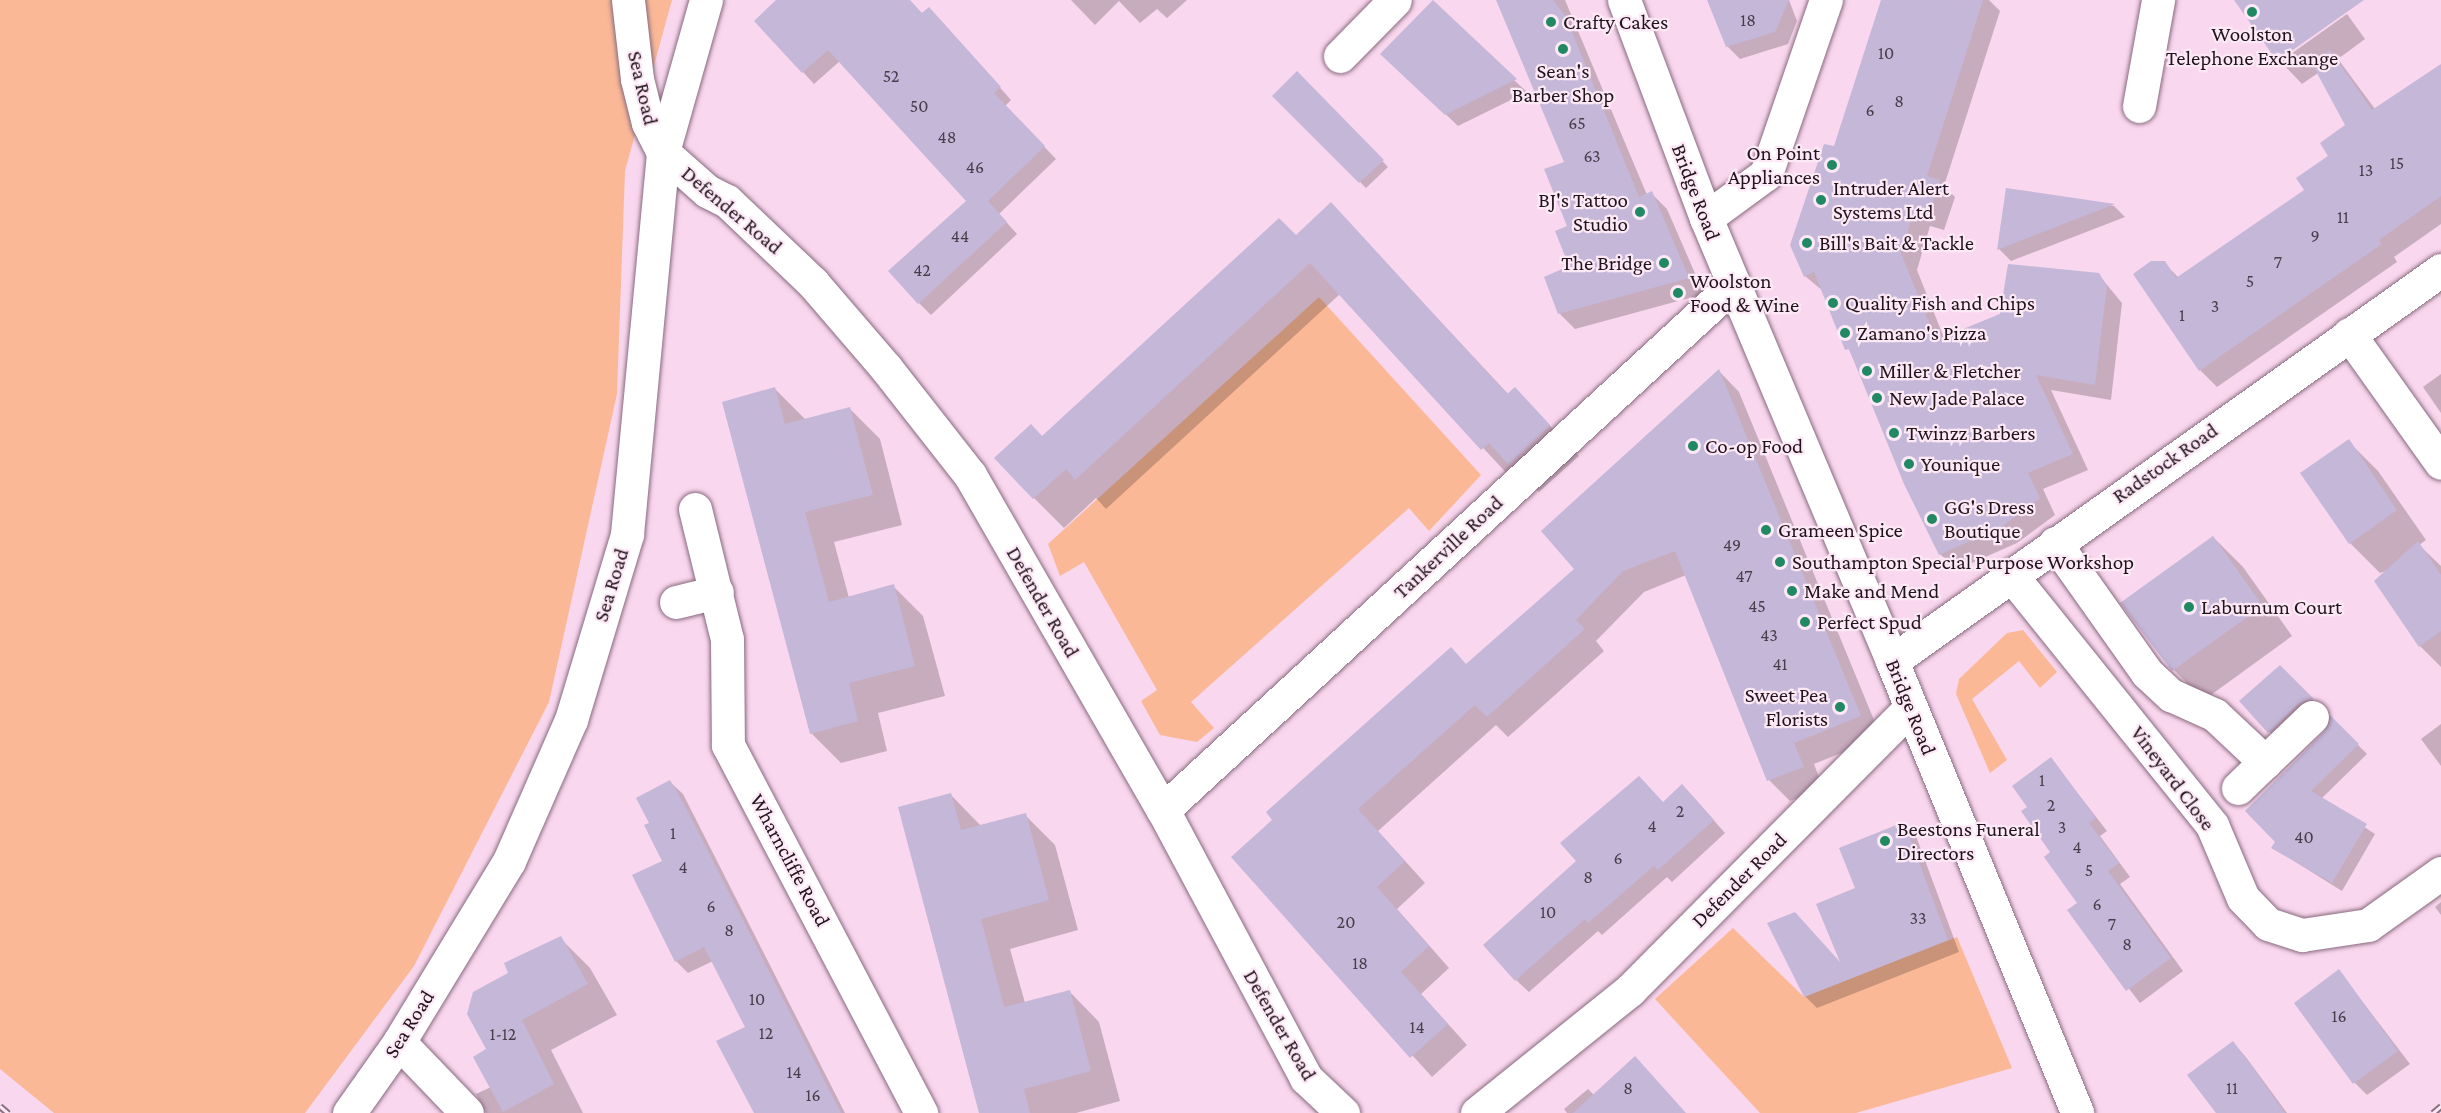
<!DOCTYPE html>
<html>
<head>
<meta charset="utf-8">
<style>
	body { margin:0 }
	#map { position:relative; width:2441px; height:1113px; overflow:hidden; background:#f9d7ee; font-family:"Crimson Pro",serif }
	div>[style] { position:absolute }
	.green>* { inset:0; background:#fab897 }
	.shadow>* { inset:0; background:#0003 }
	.building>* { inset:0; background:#c4b7d8 }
	.roads { filter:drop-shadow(0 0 2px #886a7e) drop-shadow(0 0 2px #886a7e) }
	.minor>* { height:33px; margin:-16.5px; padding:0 16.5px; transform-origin:16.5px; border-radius:16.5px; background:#fff }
	.rail>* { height:7px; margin-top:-3.5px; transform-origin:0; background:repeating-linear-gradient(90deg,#fde8f6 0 14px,#877180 0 28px); box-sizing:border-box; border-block:2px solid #877180 }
	.dots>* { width:16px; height:16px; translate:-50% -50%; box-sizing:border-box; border:3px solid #fde8f6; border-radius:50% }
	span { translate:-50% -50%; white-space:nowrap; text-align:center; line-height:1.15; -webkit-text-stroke:4.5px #fde8f6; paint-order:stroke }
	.number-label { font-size:18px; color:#493d4b }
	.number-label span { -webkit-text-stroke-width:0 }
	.poi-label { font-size:21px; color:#20141c }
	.left { translate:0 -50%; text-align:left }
	.right { translate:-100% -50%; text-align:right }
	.street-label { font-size:21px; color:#20141c }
</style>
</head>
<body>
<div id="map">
	<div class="green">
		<div style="clip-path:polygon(0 0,672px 0,625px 171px,617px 394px,549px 702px,414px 966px,305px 1113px,54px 1113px,0 1069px)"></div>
		<div style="clip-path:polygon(1319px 297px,1481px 475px,1429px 531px,1409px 508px,1191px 702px,1214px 728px,1197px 742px,1160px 735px,1141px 701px,1157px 690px,1084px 562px,1060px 576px,1048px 544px)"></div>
		<div style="clip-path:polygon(2023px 630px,2057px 672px,2040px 688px,2019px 661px,1972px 699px,2007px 760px,1990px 773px,1956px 694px,1959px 679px,2007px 633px)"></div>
		<div style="clip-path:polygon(1733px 928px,1804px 997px,1957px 937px,2012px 1068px,1856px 1113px,1760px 1113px,1655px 999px)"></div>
	</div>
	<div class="shadow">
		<div style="clip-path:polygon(779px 0,908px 0,922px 15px,941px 21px,1011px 100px,1005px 106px,1056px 159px,999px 214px,1017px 234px,931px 315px,919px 303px,968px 201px,840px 61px,814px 84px,803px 72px)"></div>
		<div style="clip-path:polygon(1071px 0,1187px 0,1167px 18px,1157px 9px,1140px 23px,1119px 1px,1095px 25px)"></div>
		<div style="clip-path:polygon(1498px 0,1565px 0,1647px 195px,1651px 193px,1667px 209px,1704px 294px,1575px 329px,1560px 314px,1546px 278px,1571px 267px,1566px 162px)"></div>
		<div style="clip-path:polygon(1709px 0,1789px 0,1797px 21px,1788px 44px,1740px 59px,1727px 46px)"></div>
		<div style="clip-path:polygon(1883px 0,1989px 0,2000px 11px,1944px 186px,1955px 197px,1944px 230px,1930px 226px,1917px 270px,1944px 338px,2098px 274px,2122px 303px,2111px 400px,2051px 390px,2088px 470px,2043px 489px,2055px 515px,2017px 543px,1956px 570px,1940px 554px,1823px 291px,1805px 276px,1835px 148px)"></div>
		<div style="clip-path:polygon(2236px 0,2337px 0,2281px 61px,2347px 14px,2365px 39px,2338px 59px,2375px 109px,2441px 65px,2441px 224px,2394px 257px,2397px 262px,2217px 387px,2200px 370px,2164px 263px,2179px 278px,2306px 190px,2347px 126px,2318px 73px,2302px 84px,2279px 60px)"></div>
		<div style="clip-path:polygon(1432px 1px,1515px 81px,1527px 92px,1458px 126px,1394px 65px)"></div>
		<div style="clip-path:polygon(1297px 73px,1388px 167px,1366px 188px,1274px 96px)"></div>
		<div style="clip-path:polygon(2008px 190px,2114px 206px,2125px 217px,2011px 261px,1999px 249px)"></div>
		<div style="clip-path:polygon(1331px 204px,1509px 395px,1515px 389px,1579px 456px,1539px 492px,1519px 473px,1512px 479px,1340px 294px,1106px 509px,1096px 498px,1064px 528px,1034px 498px,1043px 438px,1296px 237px)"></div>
		<div style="clip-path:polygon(1719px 371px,1739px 392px,1881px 737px,1814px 764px,1823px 788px,1790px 801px,1769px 780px,1686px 575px,1644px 592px,1596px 641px,1604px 651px,1508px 737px,1496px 725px,1378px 831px,1425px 883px,1397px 909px,1449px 968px,1421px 994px,1467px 1045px,1432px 1077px,1233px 857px,1467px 665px,1576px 570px)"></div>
		<div style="clip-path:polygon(2441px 374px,2441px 413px,2423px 387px)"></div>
		<div style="clip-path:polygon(775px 389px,805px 419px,850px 409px,880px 439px,902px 525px,834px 542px,849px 598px,893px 586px,923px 616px,945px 696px,878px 713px,887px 751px,841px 763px,811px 733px)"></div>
		<div style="clip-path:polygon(2348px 441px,2378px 471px,2426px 540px,2419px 545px,2441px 566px,2441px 667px,2420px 646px,2388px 570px,2380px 573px,2350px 543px)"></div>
		<div style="clip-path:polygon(2213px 537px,2243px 567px,2292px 636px,2204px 700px,2174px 670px)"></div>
		<div style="clip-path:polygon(2280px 667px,2318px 705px,2275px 738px,2241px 701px)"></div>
		<div style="clip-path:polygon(2331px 718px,2367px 754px,2321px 799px,2375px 834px,2342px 891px,2273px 848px)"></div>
		<div style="clip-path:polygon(2441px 724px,2441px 766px,2421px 739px)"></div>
		<div style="clip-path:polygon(2051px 759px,2107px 831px,2100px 836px,2130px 877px,2120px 884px,2183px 971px,2140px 1003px,2069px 911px,2079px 903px,2029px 807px)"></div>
		<div style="clip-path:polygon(670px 782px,683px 794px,845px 1113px,756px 1113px,747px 1028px,713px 961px,688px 973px,676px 961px,664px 862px,651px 824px)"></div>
		<div style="clip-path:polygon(950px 794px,981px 826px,1025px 815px,1055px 845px,1078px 930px,1010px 949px,1025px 1003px,1069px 991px,1099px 1022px,1120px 1101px,1076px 1113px,980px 1113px)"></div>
		<div style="clip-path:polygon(1695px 799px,1725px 833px,1672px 882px,1667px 877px,1602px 935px,1598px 931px,1529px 992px,1516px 980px,1663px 803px)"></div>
		<div style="clip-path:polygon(1904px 823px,1916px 836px,1959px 952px,1817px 1008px,1805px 996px,1842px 965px,1857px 889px)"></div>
		<div style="clip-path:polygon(2441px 902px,2441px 915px,2435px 907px)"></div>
		<div style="clip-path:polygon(560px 938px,590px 968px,617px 1015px,551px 1050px,583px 1113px,486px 1113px,476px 1094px,491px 1087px,488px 1049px,510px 974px)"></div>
		<div style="clip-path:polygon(2339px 971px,2410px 1064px,2367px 1095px,2355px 1083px)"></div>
		<div style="clip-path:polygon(2233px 1043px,2245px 1056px,2287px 1113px,2217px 1113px)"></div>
		<div style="clip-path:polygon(1588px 1089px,1594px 1095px,1685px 1113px,1567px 1113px,1564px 1109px)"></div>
	</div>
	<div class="building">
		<div style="clip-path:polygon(776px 0,910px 0,922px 13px,929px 7px,1001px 87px,994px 93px,1045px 146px,988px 201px,1007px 222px,918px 304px,888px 271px,966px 201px,828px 50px,802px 73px,754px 21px)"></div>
		<div style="clip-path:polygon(1433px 0,1517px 79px,1445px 115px,1380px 54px)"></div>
		<div style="clip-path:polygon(1496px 0,1553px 0,1566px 17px,1639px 197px,1652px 191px,1689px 278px,1558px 314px,1544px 277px,1569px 266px,1555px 231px,1567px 226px,1544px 169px,1564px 162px)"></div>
		<div style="clip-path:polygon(1707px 0,1789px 0,1775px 32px,1726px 47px)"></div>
		<div style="clip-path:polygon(1881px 0,1983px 0,1927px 176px,1940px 180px,1928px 215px,1914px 211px,1901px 253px,1936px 340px,2000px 314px,2008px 264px,2099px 273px,2107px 286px,2095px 385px,2036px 375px,2073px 454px,2028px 473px,2040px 498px,2001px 527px,1939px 555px,1904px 484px,1849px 349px,1845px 350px,1814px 272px,1804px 277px,1790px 245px,1824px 144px,1834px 146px)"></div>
		<div style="clip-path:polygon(2234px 0,2364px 0,2277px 61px)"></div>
		<div style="clip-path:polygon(2330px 50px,2372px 110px,2441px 64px,2441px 196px,2379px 240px,2382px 244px,2199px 371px,2133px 274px,2151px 261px,2165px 261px,2176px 278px,2304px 190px,2296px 178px,2328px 156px,2320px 143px,2345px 125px,2311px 62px)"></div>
		<div style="clip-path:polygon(1297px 71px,1384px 160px,1359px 183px,1272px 96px)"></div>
		<div style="clip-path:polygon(2006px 188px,2115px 204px,1997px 250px)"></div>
		<div style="clip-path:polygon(1331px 202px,1507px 394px,1515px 387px,1550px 425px,1508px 464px,1489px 443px,1481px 450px,1310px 263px,1075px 480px,1066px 469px,1033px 499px,994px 458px,1031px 424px,1042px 436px,1279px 218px,1296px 235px)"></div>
		<div style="clip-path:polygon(1719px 369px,1861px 716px,1794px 743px,1804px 767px,1767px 781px,1675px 551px,1623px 571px,1576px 620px,1585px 629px,1487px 717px,1475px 705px,1358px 809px,1405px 861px,1377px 887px,1429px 946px,1401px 972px,1448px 1024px,1410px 1058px,1231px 857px,1272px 820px,1266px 812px,1451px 647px,1466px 664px,1574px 569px,1541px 531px)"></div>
		<div style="clip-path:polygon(775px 387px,785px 424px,850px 407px,873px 495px,805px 512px,829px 602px,894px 584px,915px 666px,849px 683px,858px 721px,810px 734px,722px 402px)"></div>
		<div style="clip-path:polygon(2349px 439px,2397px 510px,2349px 544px,2300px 473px)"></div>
		<div style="clip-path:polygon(2213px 536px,2263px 606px,2172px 671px,2120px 603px)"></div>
		<div style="clip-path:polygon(2418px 541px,2441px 575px,2441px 631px,2419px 647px,2374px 581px)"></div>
		<div style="clip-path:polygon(2280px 665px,2314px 699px,2299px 703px,2268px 733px,2239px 701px)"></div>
		<div style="clip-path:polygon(2330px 715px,2359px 744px,2311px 791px,2367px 824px,2332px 883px,2271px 848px,2275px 842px,2245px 811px,2325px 731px)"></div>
		<div style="clip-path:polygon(2051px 757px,2096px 818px,2089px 823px,2119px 863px,2108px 871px,2171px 958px,2126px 991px,2067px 910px,2077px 903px,2044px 857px,2050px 852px,2021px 811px,2027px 807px,2012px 786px)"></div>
		<div style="clip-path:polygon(1639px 776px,1663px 802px,1682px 784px,1714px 820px,1658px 870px,1654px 866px,1588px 923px,1585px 919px,1515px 981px,1483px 945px,1576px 861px,1560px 843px)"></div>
		<div style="clip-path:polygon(670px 780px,684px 804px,841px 1113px,754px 1113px,716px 1041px,745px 1027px,704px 947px,675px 962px,632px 875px,662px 861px,644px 825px,649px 823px,636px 798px)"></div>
		<div style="clip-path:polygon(951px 793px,961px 830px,1026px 813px,1049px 900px,981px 919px,1004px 1007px,1070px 990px,1091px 1071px,1024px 1089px,1030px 1113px,979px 1113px,898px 807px)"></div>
		<div style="clip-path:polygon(1904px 822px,1948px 940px,1804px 997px,1767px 923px,1795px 912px,1840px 962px,1816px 904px,1855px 888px,1839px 848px)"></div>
		<div style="clip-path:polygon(561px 936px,588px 984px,522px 1020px,554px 1084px,503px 1112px,473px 1057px,486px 1049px,467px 1014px,473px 992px,508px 973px,504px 963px)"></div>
		<div style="clip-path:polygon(2339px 969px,2398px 1051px,2353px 1084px,2294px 1003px)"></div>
		<div style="clip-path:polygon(2233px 1041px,2248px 1061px,2285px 1113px,2216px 1113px,2187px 1075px)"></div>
		<div style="clip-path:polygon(1635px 1056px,1686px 1113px,1573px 1113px)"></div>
	</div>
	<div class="roads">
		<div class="minor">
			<div style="left:628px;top:0;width:80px;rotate:83.5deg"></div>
			<div style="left:637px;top:79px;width:45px;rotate:76deg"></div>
			<div style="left:648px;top:123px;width:33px;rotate:63deg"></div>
			<div style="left:663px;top:152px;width:59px;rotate:41.6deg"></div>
			<div style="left:707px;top:191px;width:22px;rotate:27deg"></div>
			<div style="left:727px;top:201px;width:119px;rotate:43.6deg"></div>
			<div style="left:813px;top:283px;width:112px;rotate:49.3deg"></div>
			<div style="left:886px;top:368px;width:136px;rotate:51.9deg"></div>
			<div style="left:970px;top:475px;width:387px;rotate:60.1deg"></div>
			<div style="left:1163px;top:810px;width:304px;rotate:61.9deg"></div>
			<div style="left:1306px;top:1078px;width:51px;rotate:43.4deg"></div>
			<div style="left:1624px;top:0;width:233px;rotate:69.4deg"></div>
			<div style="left:1706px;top:218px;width:480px;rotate:67.2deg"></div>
			<div style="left:1892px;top:661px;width:488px;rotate:67.7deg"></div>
			<div style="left:1340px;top:56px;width:78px;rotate:-45.5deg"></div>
			<div style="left:2139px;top:106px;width:108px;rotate:-79.8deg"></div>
			<div style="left:1706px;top:218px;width:74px;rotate:-36.3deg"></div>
			<div style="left:1766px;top:174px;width:184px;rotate:-71deg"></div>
			<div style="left:2349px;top:334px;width:158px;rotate:54.5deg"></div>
			<div style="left:695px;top:509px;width:134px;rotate:76.2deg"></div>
			<div style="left:727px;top:639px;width:106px;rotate:89.5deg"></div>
			<div style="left:728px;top:745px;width:416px;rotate:62.3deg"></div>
			<div style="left:2055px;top:543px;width:159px;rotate:54.7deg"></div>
			<div style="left:2147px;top:673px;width:33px;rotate:43deg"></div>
			<div style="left:2171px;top:695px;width:48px;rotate:24.4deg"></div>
			<div style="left:2215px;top:715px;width:69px;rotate:43.2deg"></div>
			<div style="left:2265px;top:762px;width:65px;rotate:-43.8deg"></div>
			<div style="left:2011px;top:575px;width:321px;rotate:51.2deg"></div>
			<div style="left:2212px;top:825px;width:79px;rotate:67deg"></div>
			<div style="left:2243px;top:898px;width:36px;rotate:46deg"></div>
			<div style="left:2268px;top:924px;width:36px;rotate:18deg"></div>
			<div style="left:2302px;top:935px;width:67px;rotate:-8.6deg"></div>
			<div style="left:2368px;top:925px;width:90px;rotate:-35.5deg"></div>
			<div style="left:676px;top:602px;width:42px;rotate:-13.7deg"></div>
			<div style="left:1892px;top:661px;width:674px;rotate:-35.46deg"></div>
			<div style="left:2238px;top:788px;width:37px;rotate:-44deg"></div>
			<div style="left:1163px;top:810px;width:775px;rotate:-42.65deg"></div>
			<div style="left:399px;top:1042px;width:98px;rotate:46.2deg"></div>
			<div style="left:349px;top:1113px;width:87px;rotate:-54.8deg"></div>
			<div style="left:399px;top:1042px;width:212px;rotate:-58.7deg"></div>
			<div style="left:509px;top:861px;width:154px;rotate:-66.3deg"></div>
			<div style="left:571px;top:720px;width:194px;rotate:-73.2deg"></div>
			<div style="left:627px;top:534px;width:384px;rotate:-84.6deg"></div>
			<div style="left:663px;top:152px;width:158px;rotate:-74.2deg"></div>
			<div style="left:1477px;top:1113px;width:196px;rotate:-38.8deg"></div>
			<div style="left:1630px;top:990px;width:397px;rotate:-45.2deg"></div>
		</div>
	</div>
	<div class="rail">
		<div style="left:0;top:1106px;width:11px;rotate:41deg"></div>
		<div style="left:2433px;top:1113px;width:11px;rotate:-41deg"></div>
	</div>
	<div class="dots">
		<div style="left:2252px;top:12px;background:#218864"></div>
		<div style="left:1551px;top:22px;background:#218864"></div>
		<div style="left:1563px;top:49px;background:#218864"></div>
		<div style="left:1832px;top:165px;background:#218864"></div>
		<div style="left:1821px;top:200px;background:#218864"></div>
		<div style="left:1640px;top:212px;background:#218864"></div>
		<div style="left:1807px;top:243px;background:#218864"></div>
		<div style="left:1664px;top:263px;background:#218864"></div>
		<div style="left:1678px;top:293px;background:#218864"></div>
		<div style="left:1833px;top:303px;background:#218864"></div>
		<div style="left:1845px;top:333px;background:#218864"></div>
		<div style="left:1867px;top:371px;background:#218864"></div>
		<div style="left:1877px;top:398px;background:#218864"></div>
		<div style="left:1894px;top:433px;background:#218864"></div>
		<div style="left:1693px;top:446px;background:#218864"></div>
		<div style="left:1909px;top:464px;background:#218864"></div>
		<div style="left:1932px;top:519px;background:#218864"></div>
		<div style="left:1766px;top:530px;background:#218864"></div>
		<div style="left:1780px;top:562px;background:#218864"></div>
		<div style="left:1792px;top:591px;background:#218864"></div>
		<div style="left:2189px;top:607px;background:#218864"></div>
		<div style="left:1805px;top:622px;background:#218864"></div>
		<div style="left:1840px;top:707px;background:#218864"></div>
		<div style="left:1885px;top:841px;background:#218864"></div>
	</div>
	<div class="number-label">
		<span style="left:1748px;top:20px">18</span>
		<span style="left:1886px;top:53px">10</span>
		<span style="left:891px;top:76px">52</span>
		<span style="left:1899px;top:101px">8</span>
		<span style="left:919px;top:106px">50</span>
		<span style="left:1870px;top:110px">6</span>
		<span style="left:1577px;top:123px">65</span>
		<span style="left:947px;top:137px">48</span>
		<span style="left:1592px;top:156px">63</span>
		<span style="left:2397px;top:163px">15</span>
		<span style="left:975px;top:167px">46</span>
		<span style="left:2366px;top:170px">13</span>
		<span style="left:2343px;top:217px">11</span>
		<span style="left:960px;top:236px">44</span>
		<span style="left:2315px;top:236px">9</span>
		<span style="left:2278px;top:262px">7</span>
		<span style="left:922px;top:270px">42</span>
		<span style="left:2250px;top:281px">5</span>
		<span style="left:2215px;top:306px">3</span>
		<span style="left:2182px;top:315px">1</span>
		<span style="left:1732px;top:545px">49</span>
		<span style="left:1744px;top:576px">47</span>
		<span style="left:1757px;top:606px">45</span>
		<span style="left:1769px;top:635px">43</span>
		<span style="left:1780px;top:664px">41</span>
		<span style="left:2042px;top:780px">1</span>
		<span style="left:2051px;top:805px">2</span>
		<span style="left:1680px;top:811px">2</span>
		<span style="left:1652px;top:826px">4</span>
		<span style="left:2062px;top:827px">3</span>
		<span style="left:673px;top:833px">1</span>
		<span style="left:2304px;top:837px">40</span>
		<span style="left:2077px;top:847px">4</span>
		<span style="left:1618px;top:858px">6</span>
		<span style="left:683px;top:867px">4</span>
		<span style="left:2089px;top:870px">5</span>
		<span style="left:1588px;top:877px">8</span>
		<span style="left:2097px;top:904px">6</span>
		<span style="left:711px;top:906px">6</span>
		<span style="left:1548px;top:912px">10</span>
		<span style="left:1918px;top:918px">33</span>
		<span style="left:1346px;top:922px">20</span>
		<span style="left:2112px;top:924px">7</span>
		<span style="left:729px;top:930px">8</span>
		<span style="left:2127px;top:944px">8</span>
		<span style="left:1360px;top:963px">18</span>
		<span style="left:757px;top:999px">10</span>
		<span style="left:2339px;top:1016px">16</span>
		<span style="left:1417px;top:1027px">14</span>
		<span style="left:766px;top:1033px">12</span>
		<span style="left:503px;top:1034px">1-12</span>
		<span style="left:794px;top:1072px">14</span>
		<span style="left:1628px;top:1088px">8</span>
		<span style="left:2232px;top:1088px">11</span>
		<span style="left:813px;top:1095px">16</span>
	</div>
	<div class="poi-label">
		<span class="left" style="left:1563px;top:22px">Crafty Cakes</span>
		<span style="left:2252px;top:46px">Woolston<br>Telephone Exchange</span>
		<span style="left:1563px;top:83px">Sean's<br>Barber Shop</span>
		<span class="right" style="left:1820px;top:165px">On Point<br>Appliances</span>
		<span class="left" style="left:1833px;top:200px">Intruder Alert<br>Systems Ltd</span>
		<span class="right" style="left:1628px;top:212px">BJ's Tattoo<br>Studio</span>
		<span class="left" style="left:1819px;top:243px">Bill's Bait &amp; Tackle</span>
		<span class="right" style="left:1652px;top:263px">The Bridge</span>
		<span class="left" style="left:1690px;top:293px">Woolston<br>Food &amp; Wine</span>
		<span class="left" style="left:1845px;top:303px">Quality Fish and Chips</span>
		<span class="left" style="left:1857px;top:333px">Zamano's Pizza</span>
		<span class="left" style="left:1879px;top:371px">Miller &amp; Fletcher</span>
		<span class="left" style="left:1889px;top:398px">New Jade Palace</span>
		<span class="left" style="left:1906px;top:433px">Twinzz Barbers</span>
		<span class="left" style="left:1705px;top:446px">Co-op Food</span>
		<span class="left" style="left:1921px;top:464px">Younique</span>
		<span class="left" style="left:1944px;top:519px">GG's Dress<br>Boutique</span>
		<span class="left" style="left:1778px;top:530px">Grameen Spice</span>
		<span class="left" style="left:1792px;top:562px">Southampton Special Purpose Workshop</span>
		<span class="left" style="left:1804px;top:591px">Make and Mend</span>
		<span class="left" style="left:2201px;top:607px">Laburnum Court</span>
		<span class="left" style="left:1817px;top:622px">Perfect Spud</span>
		<span class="right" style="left:1828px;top:707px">Sweet Pea<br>Florists</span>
		<span class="left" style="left:1897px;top:841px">Beestons Funeral<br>Directors</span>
	</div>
	<div class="street-label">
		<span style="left:643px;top:88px;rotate:77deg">Sea Road</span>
		<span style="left:1696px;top:192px;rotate:69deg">Bridge Road</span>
		<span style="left:732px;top:210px;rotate:40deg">Defender Road</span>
		<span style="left:2165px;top:463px;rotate:-35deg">Radstock Road</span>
		<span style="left:1448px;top:547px;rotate:-43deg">Tankerville Road</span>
		<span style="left:611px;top:585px;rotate:-73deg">Sea Road</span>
		<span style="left:1043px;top:602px;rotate:60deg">Defender Road</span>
		<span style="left:1911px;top:707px;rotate:68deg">Bridge Road</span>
		<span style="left:2173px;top:778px;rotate:53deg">Vineyard Close</span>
		<span style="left:790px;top:860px;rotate:62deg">Wharncliffe Road</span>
		<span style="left:1739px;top:880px;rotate:-45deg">Defender Road</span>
		<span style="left:409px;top:1024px;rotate:-58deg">Sea Road</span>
		<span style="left:1280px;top:1025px;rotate:60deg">Defender Road</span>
	</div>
</div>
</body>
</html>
